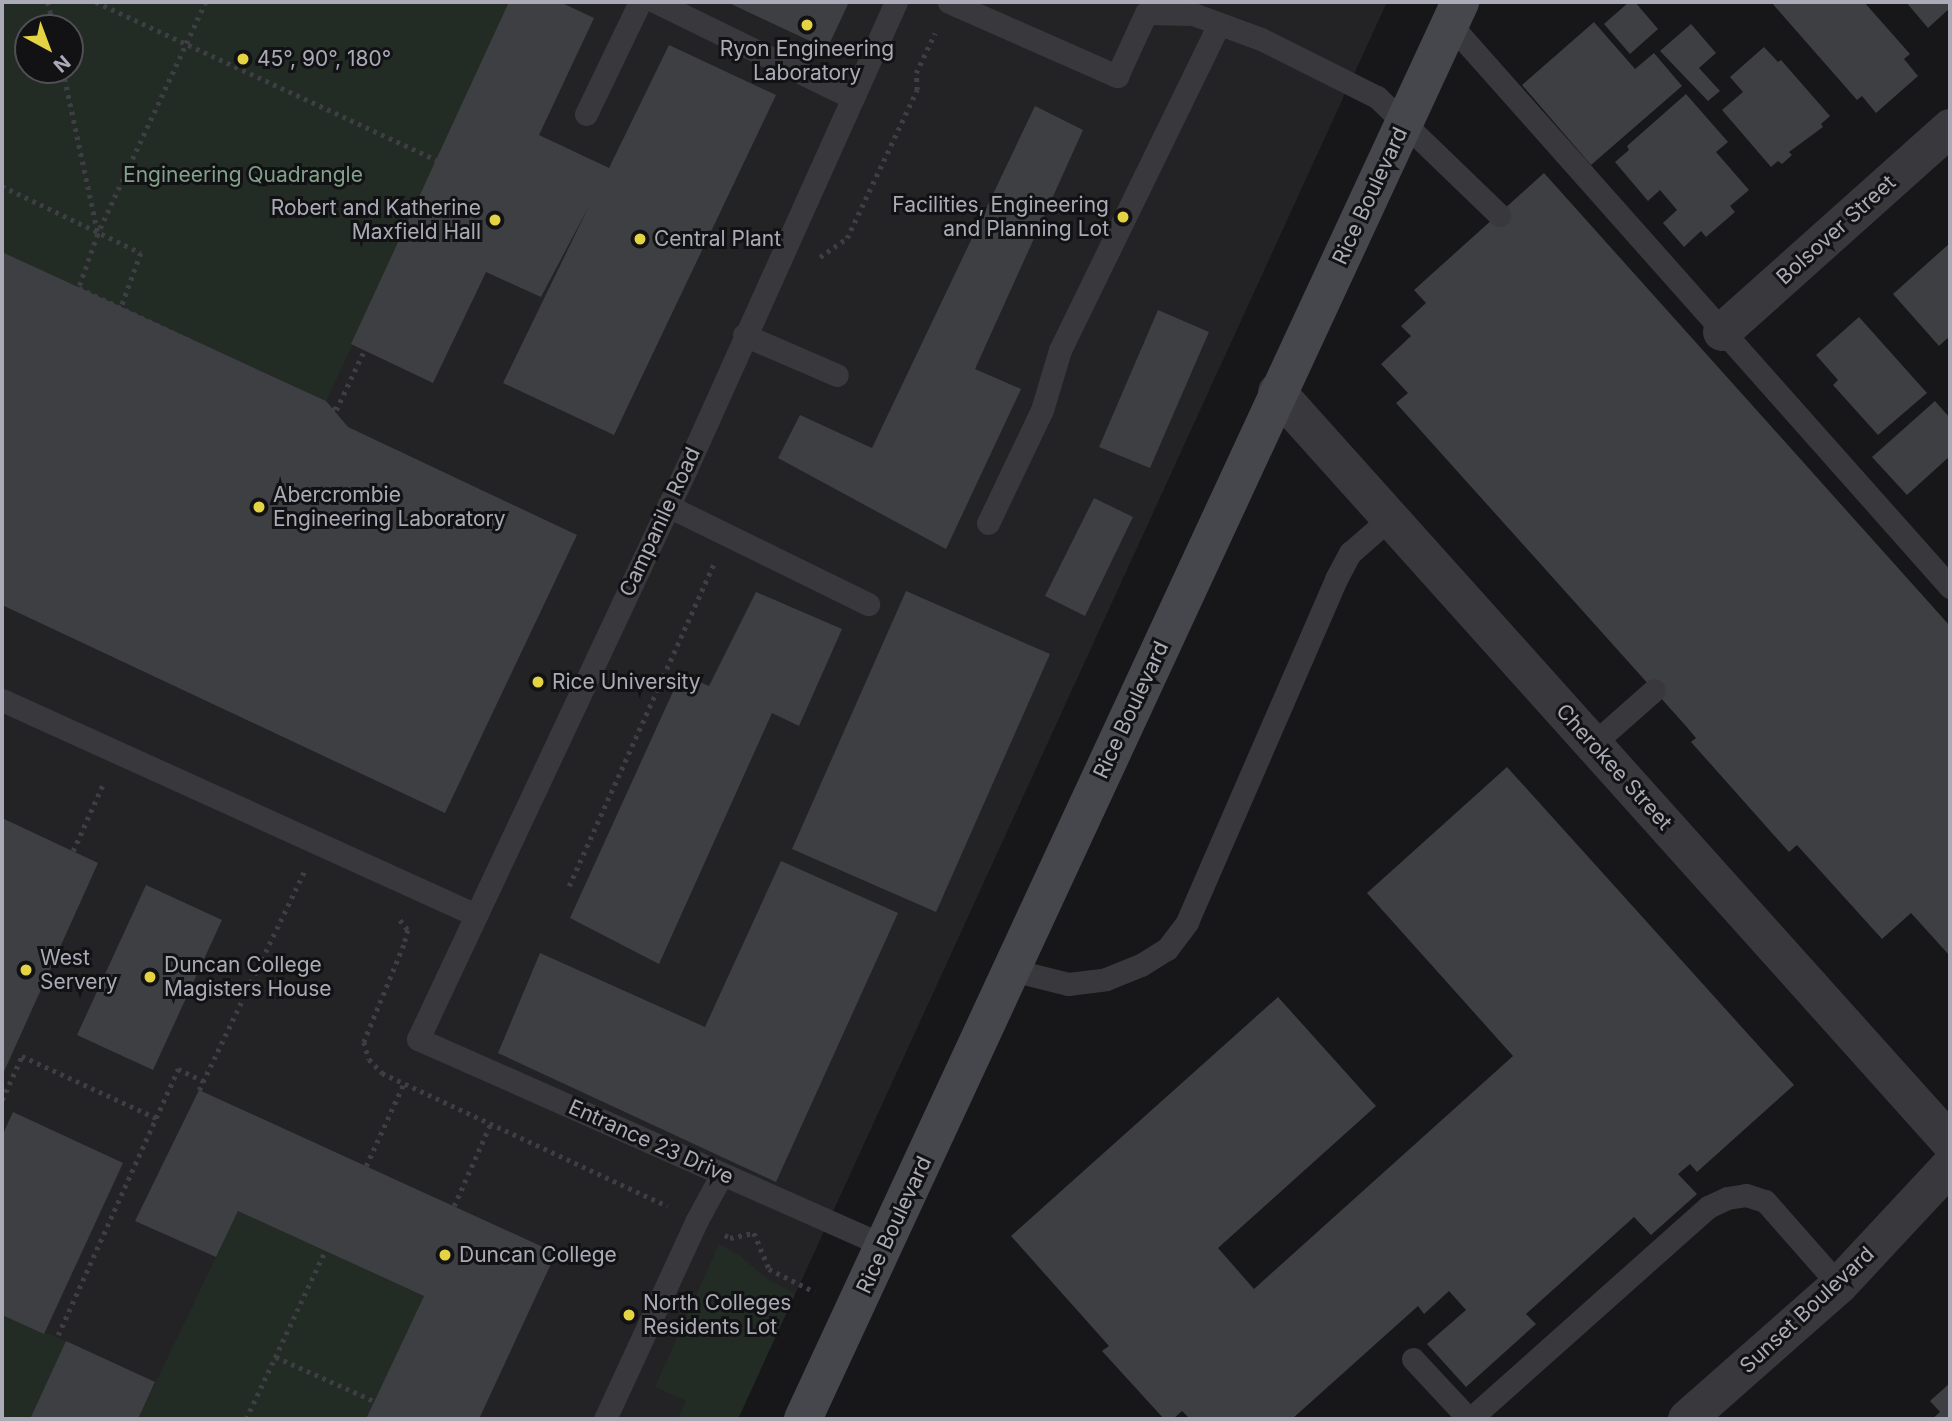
<!DOCTYPE html>
<html>
<head>
<meta charset="utf-8">
<style>
	body { margin:0 }
	#map { position:relative; width:1952px; height:1421px; overflow:hidden; background:#171719; font-family:Inter,sans-serif }
	div>[style] { position:absolute }
	.built>* { inset:0; background:#232325 }
	.green>* { inset:0; background:#232b25 }
	.building>* { inset:0; background:#3e3f42 }
	.path>* { height:4.5px; margin-top:-2.25px; transform-origin:0; background:repeating-linear-gradient(90deg,#3e3e44 0 3.5px,transparent 0 8.5px) }
	.service>* { height:23px; margin:-11.5px; padding:0 11.5px; transform-origin:11.5px; border-radius:11.5px; background:#38383d }
	.minor>* { height:38px; margin:-19px; padding:0 19px; transform-origin:19px; border-radius:19px; background:#38383d }
	.tertiary>* { height:38px; margin:-19px; padding:0 19px; transform-origin:19px; border-radius:19px; background:#38383d }
	.secondary>* { height:38px; margin:-19px; padding:0 19px; transform-origin:19px; border-radius:19px; background:#46464d }
	.dots>* { width:19px; height:19px; translate:-50% -50%; box-sizing:border-box; border:4px solid #121214; border-radius:50% }
	span { translate:-50% -50%; white-space:nowrap; text-align:center; line-height:1.15; -webkit-text-stroke:6px #121214; paint-order:stroke }
	.poi-label { font-size:21px; color:#aaabb7 }
	.left { translate:0 -50%; text-align:left }
	.right { translate:-100% -50%; text-align:right }
	.park-label { font-size:21px; color:#82a18b }
	.street-label { font-size:21px; color:#aaabb7 }
	.frame { position:absolute; inset:0; border:4px solid #aaabb7; pointer-events:none }
	.north { position:absolute; left:14px; top:14px; width:70px; height:70px; box-sizing:border-box; background:#121214; border:2px solid #4f4f55; border-radius:50%; rotate:139deg; font-size:19px; font-weight:700; line-height:28px; text-align:center; color:#aaabb7 }
	.north::after { content:''; display:block; margin:auto; width:24px; height:32px; background:#e4d443; clip-path:polygon(50% 0,100% 100%,50% 72%,0 100%) }
</style>
</head>
<body>
<div id="map">
	<div class="built">
		<div style="clip-path:polygon(evenodd,2px 2px,1387px 2px,738px 1419px,2px 1419px,2px 2px,28px 28px,70px 28px,70px 70px,28px 70px,28px 28px)"></div>
	</div>
	<div class="green">
		<div style="clip-path:polygon(evenodd,2px 2px,514px 2px,326px 401px,2px 252px,2px 2px,28px 28px,70px 28px,70px 70px,28px 70px,28px 28px)"></div>
		<div style="clip-path:polygon(238px 1211px,424px 1296px,366px 1419px,138px 1419px)"></div>
		<div style="clip-path:polygon(719px 1244px,739px 1255px,766px 1278px,795px 1294px,738px 1419px,678px 1419px,686px 1401px,655px 1387px)"></div>
		<div style="clip-path:polygon(2px 1315px,66px 1341px,30px 1419px,2px 1419px)"></div>
	</div>
	<div class="building">
		<div style="clip-path:polygon(509px 2px,560px 2px,594px 18px,539px 135px,609px 168px,669px 45px,776px 95px,614px 435px,503px 383px,589px 206px,541px 297px,486px 272px,433px 383px,351px 344px)"></div>
		<div style="clip-path:polygon(727px 2px,849px 2px,827px 49px)"></div>
		<div style="clip-path:polygon(1629px 2px,1635px 2px,1658px 29px,1630px 54px,1604px 24px)"></div>
		<div style="clip-path:polygon(1771px 2px,1864px 2px,1910px 54px,1904px 59px,1918px 76px,1876px 113px,1862px 96px,1857px 100px)"></div>
		<div style="clip-path:polygon(1906px 2px,1950px 2px,1950px 8px,1928px 28px)"></div>
		<div style="clip-path:polygon(1594px 22px,1635px 69px,1654px 53px,1682px 86px,1591px 165px,1522px 85px)"></div>
		<div style="clip-path:polygon(1691px 24px,1716px 53px,1699px 68px,1720px 91px,1708px 101px,1660px 51px)"></div>
		<div style="clip-path:polygon(1764px 47px,1778px 62px,1781px 60px,1830px 116px,1821px 124px,1823px 127px,1789px 152px,1792px 155px,1782px 164px,1778px 161px,1771px 167px,1722px 110px,1743px 92px,1730px 77px)"></div>
		<div style="clip-path:polygon(1686px 94px,1728px 142px,1716px 152px,1749px 190px,1730px 206px,1735px 212px,1706px 237px,1701px 231px,1684px 247px,1663px 223px,1677px 210px,1660px 190px,1648px 201px,1615px 162px,1629px 150px,1627px 146px)"></div>
		<div style="clip-path:polygon(1035px 106px,1083px 130px,975px 369px,1021px 389px,946px 549px,778px 458px,800px 415px,872px 448px)"></div>
		<div style="clip-path:polygon(1544px 173px,1950px 626px,1950px 956px,1911px 913px,1882px 939px,1797px 845px,1789px 852px,1691px 742px,1696px 738px,1685px 725px,1396px 403px,1408px 393px,1381px 364px,1411px 336px,1401px 326px,1426px 303px,1414px 290px)"></div>
		<div style="clip-path:polygon(1950px 243px,1950px 336px,1939px 346px,1893px 294px)"></div>
		<div style="clip-path:polygon(2px 252px,326px 401px,348px 427px,577px 535px,445px 813px,2px 605px)"></div>
		<div style="clip-path:polygon(1158px 310px,1209px 332px,1150px 468px,1099px 447px)"></div>
		<div style="clip-path:polygon(1859px 317px,1927px 393px,1878px 435px,1833px 385px,1838px 380px,1816px 355px)"></div>
		<div style="clip-path:polygon(1935px 401px,1950px 418px,1950px 456px,1907px 495px,1872px 457px)"></div>
		<div style="clip-path:polygon(1094px 498px,1133px 517px,1085px 616px,1045px 596px)"></div>
		<div style="clip-path:polygon(906px 591px,1050px 654px,936px 912px,792px 849px)"></div>
		<div style="clip-path:polygon(756px 592px,842px 629px,799px 726px,772px 713px,659px 964px,570px 918px,681px 674px,709px 686px)"></div>
		<div style="clip-path:polygon(1507px 767px,1794px 1085px,1697px 1172px,1690px 1164px,1678px 1174px,1697px 1194px,1651px 1235px,1634px 1217px,1526px 1314px,1536px 1324px,1466px 1387px,1427px 1344px,1466px 1310px,1449px 1291px,1424px 1314px,1418px 1306px,1292px 1419px,1190px 1419px,1182px 1411px,1173px 1419px,1164px 1419px,1102px 1351px,1109px 1346px,1011px 1236px,1278px 997px,1376px 1106px,1218px 1248px,1254px 1289px,1513px 1056px,1367px 893px)"></div>
		<div style="clip-path:polygon(2px 818px,98px 863px,2px 1076px)"></div>
		<div style="clip-path:polygon(781px 861px,898px 913px,776px 1182px,498px 1053px,540px 953px,705px 1027px)"></div>
		<div style="clip-path:polygon(146px 885px,222px 920px,153px 1070px,77px 1035px)"></div>
		<div style="clip-path:polygon(199px 1090px,556px 1253px,479px 1419px,366px 1419px,424px 1296px,238px 1211px,216px 1257px,135px 1221px)"></div>
		<div style="clip-path:polygon(13px 1112px,123px 1163px,44px 1334px,2px 1315px,2px 1136px)"></div>
		<div style="clip-path:polygon(66px 1341px,155px 1382px,138px 1419px,30px 1419px)"></div>
		<div style="clip-path:polygon(1950px 1383px,1950px 1419px,1932px 1419px,1940px 1412px,1930px 1401px)"></div>
	</div>
	<div class="path">
		<div style="left:48px;top:2px;width:27px;rotate:77deg"></div>
		<div style="left:96px;top:2px;width:391px;rotate:24.9deg"></div>
		<div style="left:206px;top:2px;width:256px;rotate:115deg"></div>
		<div style="left:98px;top:234px;width:57px;rotate:109.4deg"></div>
		<div style="left:79px;top:288px;width:284px;rotate:25.4deg"></div>
		<div style="left:336px;top:410px;width:452px;rotate:-64.6deg"></div>
		<div style="left:63px;top:70px;width:167px;rotate:77.9deg"></div>
		<div style="left:2px;top:186px;width:154px;rotate:25.7deg"></div>
		<div style="left:141px;top:253px;width:59px;rotate:110deg"></div>
		<div style="left:820px;top:257px;width:33px;rotate:-35deg"></div>
		<div style="left:847px;top:238px;width:164px;rotate:-64.7deg"></div>
		<div style="left:917px;top:90px;width:17px;rotate:-93deg"></div>
		<div style="left:916px;top:73px;width:44px;rotate:-64.6deg"></div>
		<div style="left:73px;top:851px;width:76px;rotate:-65.8deg"></div>
		<div style="left:569px;top:886px;width:352px;rotate:-65.8deg"></div>
		<div style="left:400px;top:920px;width:13px;rotate:51deg"></div>
		<div style="left:408px;top:930px;width:16px;rotate:105deg"></div>
		<div style="left:404px;top:945px;width:105px;rotate:112.4deg"></div>
		<div style="left:364px;top:1042px;width:18px;rotate:74deg"></div>
		<div style="left:369px;top:1059px;width:19px;rotate:47deg"></div>
		<div style="left:382px;top:1073px;width:315px;rotate:25deg"></div>
		<div style="left:199px;top:1090px;width:242px;rotate:-64.3deg"></div>
		<div style="left:2px;top:1100px;width:48px;rotate:-65.6deg"></div>
		<div style="left:22px;top:1056px;width:148px;rotate:24.8deg"></div>
		<div style="left:366px;top:1166px;width:89px;rotate:-65.4deg"></div>
		<div style="left:454px;top:1206px;width:89px;rotate:-66deg"></div>
		<div style="left:725px;top:1235px;width:6px;rotate:31deg"></div>
		<div style="left:730px;top:1238px;width:25px;rotate:-12deg"></div>
		<div style="left:754px;top:1233px;width:39px;rotate:67deg"></div>
		<div style="left:769px;top:1269px;width:51px;rotate:26.6deg"></div>
		<div style="left:58px;top:1335px;width:292px;rotate:-65.7deg"></div>
		<div style="left:178px;top:1069px;width:29px;rotate:25deg"></div>
		<div style="left:276px;top:1357px;width:107px;rotate:24.2deg"></div>
		<div style="left:246px;top:1419px;width:186px;rotate:-64.8deg"></div>
	</div>
	<div class="service">
		<div style="left:656px;top:2px;width:219px;rotate:26deg"></div>
		<div style="left:949px;top:2px;width:184px;rotate:23.8deg"></div>
		<div style="left:1117px;top:76px;width:69px;rotate:-65.3deg"></div>
		<div style="left:1146px;top:13px;width:47px;rotate:1.2deg"></div>
		<div style="left:1193px;top:14px;width:72px;rotate:20.2deg"></div>
		<div style="left:1261px;top:39px;width:130px;rotate:26.6deg"></div>
		<div style="left:1377px;top:97px;width:170px;rotate:44deg"></div>
		<div style="left:1450px;top:24px;width:753px;rotate:48.39deg"></div>
		<div style="left:586px;top:114px;width:124px;rotate:-64.3deg"></div>
		<div style="left:744px;top:335px;width:101px;rotate:23.3deg"></div>
		<div style="left:668px;top:506px;width:223px;rotate:26.1deg"></div>
		<div style="left:988px;top:523px;width:125px;rotate:-64.5deg"></div>
		<div style="left:1042px;top:410px;width:63px;rotate:-73.3deg"></div>
		<div style="left:1060px;top:350px;width:363px;rotate:-64deg"></div>
		<div style="left:2px;top:700px;width:518px;rotate:24.39deg"></div>
		<div style="left:1593px;top:744px;width:81px;rotate:-41.5deg"></div>
		<div style="left:1012px;top:970px;width:58px;rotate:14deg"></div>
		<div style="left:1068px;top:984px;width:38px;rotate:-7deg"></div>
		<div style="left:1106px;top:979px;width:38px;rotate:-22deg"></div>
		<div style="left:1141px;top:965px;width:31px;rotate:-32deg"></div>
		<div style="left:1167px;top:949px;width:34px;rotate:-53deg"></div>
		<div style="left:1187px;top:922px;width:374px;rotate:-66.5deg"></div>
		<div style="left:1336px;top:579px;width:30px;rotate:-62deg"></div>
		<div style="left:1350px;top:553px;width:53px;rotate:-41.2deg"></div>
		<div style="left:885px;top:1246px;width:511px;rotate:-156.09deg"></div>
		<div style="left:418px;top:1039px;width:630px;rotate:-64.82deg"></div>
		<div style="left:686px;top:469px;width:512px;rotate:-65.79deg"></div>
		<div style="left:1413px;top:1359px;width:82px;rotate:47deg"></div>
		<div style="left:605px;top:1419px;width:219px;rotate:-65.2deg"></div>
		<div style="left:697px;top:1220px;width:52px;rotate:-61.5deg"></div>
		<div style="left:1470px;top:1419px;width:319px;rotate:-41.7deg"></div>
		<div style="left:1708px;top:1207px;width:21px;rotate:-25deg"></div>
		<div style="left:1727px;top:1198px;width:19px;rotate:-9deg"></div>
		<div style="left:1746px;top:1195px;width:20px;rotate:18deg"></div>
		<div style="left:1765px;top:1201px;width:112px;rotate:48.6deg"></div>
	</div>
	<div class="minor">
		<div style="left:1722px;top:332px;width:306px;rotate:-41.8deg"></div>
		<div style="left:1277px;top:392px;width:1008px;rotate:48.1deg"></div>
	</div>
	<div class="tertiary">
		<div style="left:1687px;top:1419px;width:203px;rotate:-41.4deg"></div>
		<div style="left:1839px;top:1285px;width:163px;rotate:-47deg"></div>
	</div>
	<div class="secondary">
		<div style="left:803px;top:1419px;width:1562px;rotate:-65.12deg"></div>
	</div>
	<div class="dots">
		<div style="left:807px;top:25px;background:#e4d443"></div>
		<div style="left:243px;top:59px;background:#e4d443"></div>
		<div style="left:1123px;top:217px;background:#e4d443"></div>
		<div style="left:495px;top:220px;background:#e4d443"></div>
		<div style="left:640px;top:239px;background:#e4d443"></div>
		<div style="left:259px;top:507px;background:#e4d443"></div>
		<div style="left:538px;top:682px;background:#e4d443"></div>
		<div style="left:26px;top:970px;background:#e4d443"></div>
		<div style="left:150px;top:977px;background:#e4d443"></div>
		<div style="left:445px;top:1255px;background:#e4d443"></div>
		<div style="left:629px;top:1315px;background:#e4d443"></div>
	</div>
	<div class="poi-label">
		<span style="left:807px;top:61px">Ryon Engineering<br>Laboratory</span>
		<span class="left" style="left:257px;top:59px">45°, 90°, 180°</span>
		<span class="right" style="left:1109px;top:217px">Facilities, Engineering<br>and Planning Lot</span>
		<span class="right" style="left:481px;top:220px">Robert and Katherine<br>Maxfield Hall</span>
		<span class="left" style="left:654px;top:239px">Central Plant</span>
		<span class="left" style="left:273px;top:507px">Abercrombie<br>Engineering Laboratory</span>
		<span class="left" style="left:552px;top:682px">Rice University</span>
		<span class="left" style="left:40px;top:970px">West<br>Servery</span>
		<span class="left" style="left:164px;top:977px">Duncan College<br>Magisters House</span>
		<span class="left" style="left:459px;top:1255px">Duncan College</span>
		<span class="left" style="left:643px;top:1315px">North Colleges<br>Residents Lot</span>
	</div>
	<div class="park-label">
		<span style="left:243px;top:175px">Engineering Quadrangle</span>
	</div>
	<div class="street-label">
		<span style="left:1370px;top:196px;rotate:-65deg">Rice Boulevard</span>
		<span style="left:1836px;top:230px;rotate:-42deg">Bolsover Street</span>
		<span style="left:660px;top:522px;rotate:-65deg">Campanile Road</span>
		<span style="left:1131px;top:710px;rotate:-65deg">Rice Boulevard</span>
		<span style="left:1614px;top:767px;rotate:48deg">Cherokee Street</span>
		<span style="left:651px;top:1142px;rotate:24deg">Entrance 23 Drive</span>
		<span style="left:894px;top:1225px;rotate:-65deg">Rice Boulevard</span>
		<span style="left:1807px;top:1310px;rotate:-43deg">Sunset Boulevard</span>
	</div>
	<div class="frame"></div>
	<div class="north">N</div>
</div>
</body>
</html>
